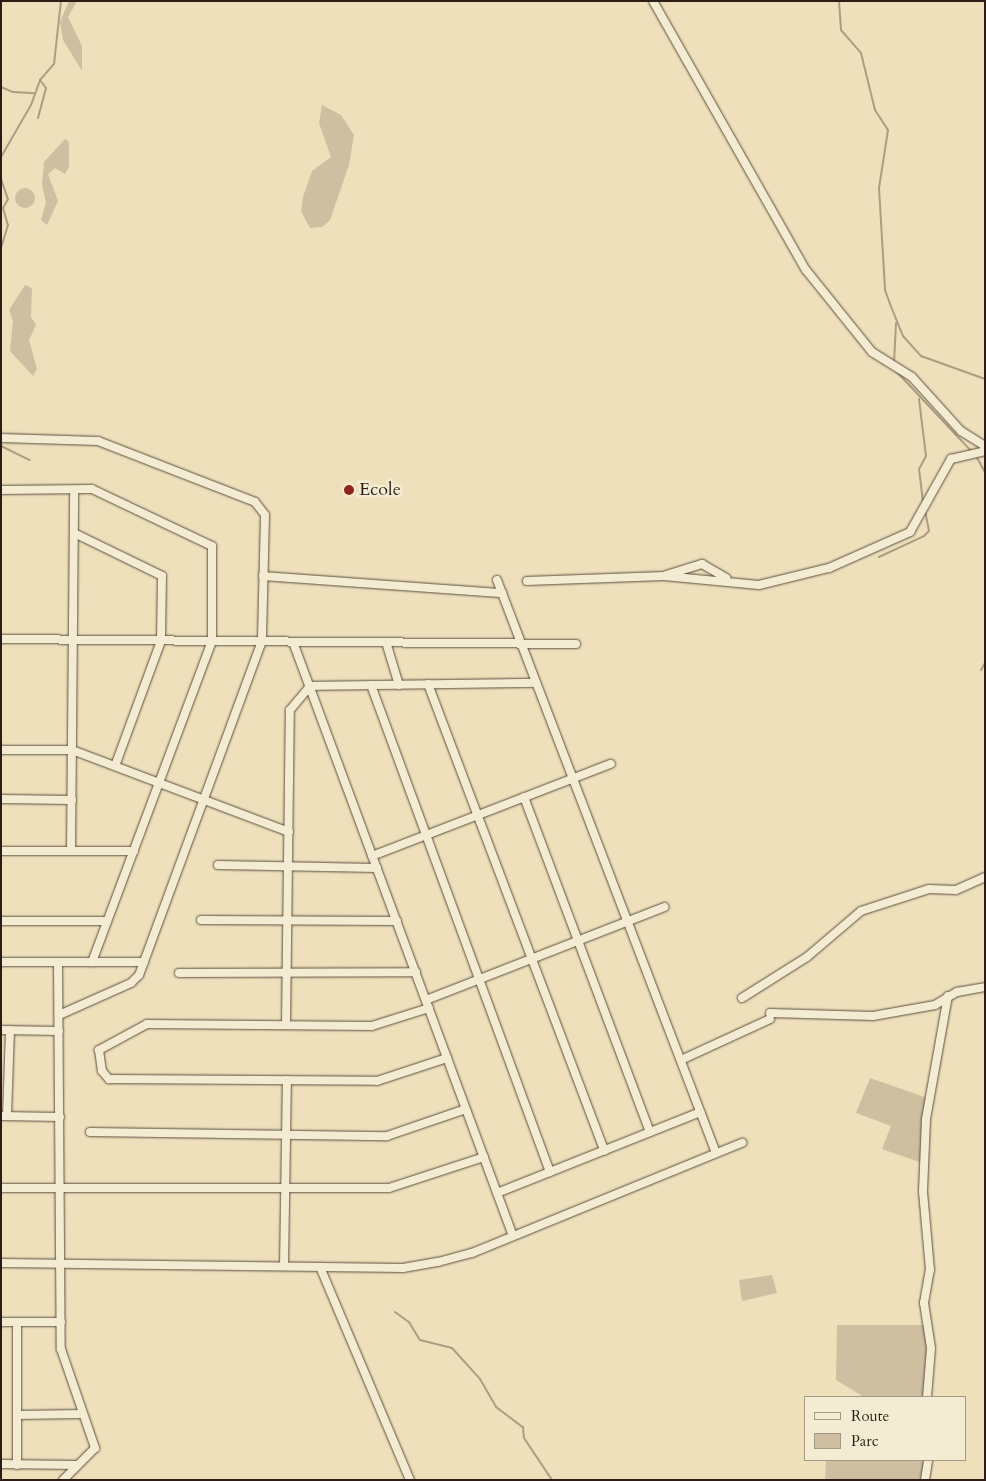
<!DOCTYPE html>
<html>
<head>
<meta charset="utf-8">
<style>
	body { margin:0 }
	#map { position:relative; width:986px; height:1481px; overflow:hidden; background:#eee0bb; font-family:Cardo,serif }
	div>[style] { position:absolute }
	.green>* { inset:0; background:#cdbf9f }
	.round { border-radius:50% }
	.stream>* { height:2px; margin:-1px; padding:0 1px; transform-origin:1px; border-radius:1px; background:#ac9d83 }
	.roads { filter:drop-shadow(0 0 1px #5c4d3e) drop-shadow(0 0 1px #5c4d3e) }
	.street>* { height:8px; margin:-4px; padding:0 4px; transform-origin:4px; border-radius:4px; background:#f4ebd3 }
	.dots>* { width:14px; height:14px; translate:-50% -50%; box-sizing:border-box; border:2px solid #f4ebd3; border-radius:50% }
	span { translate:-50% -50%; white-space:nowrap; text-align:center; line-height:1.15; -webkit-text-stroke:5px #f4ebd3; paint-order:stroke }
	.poi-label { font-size:18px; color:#2c1c15 }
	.left { translate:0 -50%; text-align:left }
	.frame { position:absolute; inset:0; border:2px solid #2c1c15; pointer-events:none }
	.legend { position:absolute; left:804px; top:1396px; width:162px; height:65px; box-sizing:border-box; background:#f4ebd3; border:1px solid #a49887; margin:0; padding:6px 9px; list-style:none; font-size:15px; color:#2c1c15 }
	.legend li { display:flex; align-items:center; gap:10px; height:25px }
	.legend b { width:25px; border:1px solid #a49887 }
</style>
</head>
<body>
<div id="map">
	<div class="green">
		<div style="clip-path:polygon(69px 1px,77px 1px,68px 17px,82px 46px,82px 71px,63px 40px,60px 22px)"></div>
		<div style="clip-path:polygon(322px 105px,341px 115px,354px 135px,349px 165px,330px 220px,322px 227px,310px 228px,301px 211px,303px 197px,312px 171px,331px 157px,319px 123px)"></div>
		<div style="clip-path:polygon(65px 139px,69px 142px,69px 167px,65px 174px,55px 168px,48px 174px,58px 201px,47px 225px,41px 220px,46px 203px,42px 185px,44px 162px)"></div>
		<div class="round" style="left:15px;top:188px;width:20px;height:20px"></div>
		<div style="clip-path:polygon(25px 285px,32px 288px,31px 317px,36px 325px,29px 340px,37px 369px,33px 376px,10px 351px,13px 321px,9px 310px)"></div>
		<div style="clip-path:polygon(870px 1078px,930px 1099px,925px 1164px,882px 1149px,891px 1126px,856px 1113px)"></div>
		<div style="clip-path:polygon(772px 1275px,777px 1293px,742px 1301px,739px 1280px)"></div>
		<div style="clip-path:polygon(837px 1325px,929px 1325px,927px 1397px,864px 1397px,836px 1380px)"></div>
		<div style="clip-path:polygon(826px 1460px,928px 1460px,925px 1480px,825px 1480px)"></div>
	</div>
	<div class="stream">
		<div style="left:839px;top:1px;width:29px;rotate:86deg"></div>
		<div style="left:841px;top:30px;width:30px;rotate:49deg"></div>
		<div style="left:861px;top:53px;width:59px;rotate:76.2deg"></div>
		<div style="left:875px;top:110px;width:24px;rotate:57deg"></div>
		<div style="left:888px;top:130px;width:59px;rotate:98.8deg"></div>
		<div style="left:879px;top:188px;width:102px;rotate:86.6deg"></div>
		<div style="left:885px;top:290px;width:15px;rotate:70deg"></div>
		<div style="left:890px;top:304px;width:35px;rotate:68deg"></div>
		<div style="left:903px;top:336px;width:27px;rotate:48deg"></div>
		<div style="left:921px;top:356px;width:68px;rotate:19.8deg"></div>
		<div style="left:1px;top:87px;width:13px;rotate:23deg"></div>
		<div style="left:13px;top:92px;width:22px;rotate:3deg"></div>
		<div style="left:38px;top:118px;width:31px;rotate:-75deg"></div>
		<div style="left:46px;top:88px;width:10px;rotate:-127deg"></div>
		<div style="left:1px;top:157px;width:60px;rotate:-60deg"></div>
		<div style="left:31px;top:105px;width:27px;rotate:-70deg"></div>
		<div style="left:40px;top:80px;width:21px;rotate:-49deg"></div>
		<div style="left:54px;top:64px;width:63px;rotate:-83.7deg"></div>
		<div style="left:1px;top:179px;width:21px;rotate:71deg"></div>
		<div style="left:8px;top:199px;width:10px;rotate:119deg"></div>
		<div style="left:3px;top:208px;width:18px;rotate:74deg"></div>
		<div style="left:8px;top:225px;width:24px;rotate:107deg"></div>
		<div style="left:894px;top:363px;width:40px;rotate:-87.1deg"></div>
		<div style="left:895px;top:370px;width:111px;rotate:46.8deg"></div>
		<div style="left:919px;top:399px;width:57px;rotate:83deg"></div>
		<div style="left:926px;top:456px;width:15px;rotate:118deg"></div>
		<div style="left:919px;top:469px;width:32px;rotate:83deg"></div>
		<div style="left:1px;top:446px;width:32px;rotate:26deg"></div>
		<div style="left:976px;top:456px;width:18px;rotate:61deg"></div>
		<div style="left:879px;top:557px;width:50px;rotate:-25deg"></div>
		<div style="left:924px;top:536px;width:7px;rotate:-45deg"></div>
		<div style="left:929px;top:531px;width:20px;rotate:-101deg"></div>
		<div style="left:981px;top:670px;width:8px;rotate:-60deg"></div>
		<div style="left:395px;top:1312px;width:17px;rotate:36deg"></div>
		<div style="left:409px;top:1322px;width:21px;rotate:59deg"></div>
		<div style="left:420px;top:1340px;width:33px;rotate:14deg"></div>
		<div style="left:452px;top:1348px;width:42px;rotate:47.9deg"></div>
		<div style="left:480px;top:1379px;width:32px;rotate:60deg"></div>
		<div style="left:496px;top:1407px;width:34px;rotate:37deg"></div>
		<div style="left:523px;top:1427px;width:11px;rotate:85deg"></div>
		<div style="left:524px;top:1438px;width:50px;rotate:56.3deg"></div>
	</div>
	<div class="roads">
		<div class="street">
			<div style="left:653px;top:1px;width:309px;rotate:60.4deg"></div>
			<div style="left:806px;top:270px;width:105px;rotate:51.2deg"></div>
			<div style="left:872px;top:352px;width:47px;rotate:32deg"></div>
			<div style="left:912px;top:377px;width:73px;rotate:47.8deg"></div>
			<div style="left:961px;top:431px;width:28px;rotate:32deg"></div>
			<div style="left:1px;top:438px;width:97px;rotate:1.8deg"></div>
			<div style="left:98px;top:441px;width:168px;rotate:21.2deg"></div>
			<div style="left:255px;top:502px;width:16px;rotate:52deg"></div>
			<div style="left:265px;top:515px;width:126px;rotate:91.4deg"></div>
			<div style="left:262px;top:641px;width:356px;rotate:110.2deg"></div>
			<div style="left:139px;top:975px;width:11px;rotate:135deg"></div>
			<div style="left:131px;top:983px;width:79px;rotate:156deg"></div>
			<div style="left:1px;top:490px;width:91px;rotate:-0.6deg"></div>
			<div style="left:92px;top:489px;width:133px;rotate:25.4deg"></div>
			<div style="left:212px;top:546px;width:95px;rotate:90deg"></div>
			<div style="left:212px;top:641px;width:343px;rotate:110.5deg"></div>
			<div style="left:74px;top:533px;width:98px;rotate:26deg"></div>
			<div style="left:162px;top:576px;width:65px;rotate:90.9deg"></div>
			<div style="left:161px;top:641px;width:133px;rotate:110.2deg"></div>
			<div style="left:666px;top:575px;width:38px;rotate:-17deg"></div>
			<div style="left:702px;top:564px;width:28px;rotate:30deg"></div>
			<div style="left:263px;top:576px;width:240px;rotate:4.1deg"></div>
			<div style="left:497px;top:580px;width:613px;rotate:69.08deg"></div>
			<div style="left:527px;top:581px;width:137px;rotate:-2.1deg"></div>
			<div style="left:664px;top:576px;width:95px;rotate:5.4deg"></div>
			<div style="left:759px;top:585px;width:72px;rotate:-13.7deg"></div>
			<div style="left:829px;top:568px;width:89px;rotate:-24deg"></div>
			<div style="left:910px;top:532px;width:84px;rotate:-60.7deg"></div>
			<div style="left:951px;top:459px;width:35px;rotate:-13deg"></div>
			<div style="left:1px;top:639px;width:575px;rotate:0.5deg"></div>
			<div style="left:293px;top:642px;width:633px;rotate:69.68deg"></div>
			<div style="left:386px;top:642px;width:45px;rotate:73.2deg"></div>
			<div style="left:428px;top:684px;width:499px;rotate:69.3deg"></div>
			<div style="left:371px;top:685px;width:519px;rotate:69.82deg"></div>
			<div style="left:1px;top:750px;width:71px"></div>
			<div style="left:72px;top:750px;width:232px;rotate:20.7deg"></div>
			<div style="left:524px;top:797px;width:358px;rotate:69.4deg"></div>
			<div style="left:1px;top:799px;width:71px;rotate:0.8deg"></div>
			<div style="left:1px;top:851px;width:133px"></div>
			<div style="left:71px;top:851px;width:361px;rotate:-89.5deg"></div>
			<div style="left:372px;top:856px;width:256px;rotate:-21.1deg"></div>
			<div style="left:218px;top:865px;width:159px;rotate:1.1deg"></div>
			<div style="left:201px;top:920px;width:196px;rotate:0.3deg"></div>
			<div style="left:1px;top:921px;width:106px"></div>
			<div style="left:1px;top:962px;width:143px"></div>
			<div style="left:58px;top:962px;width:387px;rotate:89.6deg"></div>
			<div style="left:61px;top:1349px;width:105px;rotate:71deg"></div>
			<div style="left:95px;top:1448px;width:45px;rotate:135deg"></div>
			<div style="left:179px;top:973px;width:237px;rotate:-0.2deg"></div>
			<div style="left:742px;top:998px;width:77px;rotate:-32.2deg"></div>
			<div style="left:807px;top:957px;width:71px;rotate:-40.4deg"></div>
			<div style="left:861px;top:911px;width:71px;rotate:-17.9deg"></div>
			<div style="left:929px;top:889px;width:27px;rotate:2deg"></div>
			<div style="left:956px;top:890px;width:32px;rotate:-24deg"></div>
			<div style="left:426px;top:1000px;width:256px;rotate:-21.3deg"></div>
			<div style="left:429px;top:1008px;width:60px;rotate:162.5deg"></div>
			<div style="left:372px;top:1026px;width:225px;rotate:-179.5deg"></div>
			<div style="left:147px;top:1024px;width:55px;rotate:151.6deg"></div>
			<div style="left:99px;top:1050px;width:21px;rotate:82deg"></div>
			<div style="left:102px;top:1071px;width:11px;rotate:49deg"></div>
			<div style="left:109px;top:1079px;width:268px;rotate:0.4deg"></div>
			<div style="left:377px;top:1081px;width:74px;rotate:-18.2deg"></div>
			<div style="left:770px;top:1013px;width:103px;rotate:1.7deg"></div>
			<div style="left:873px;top:1016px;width:63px;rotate:-10.1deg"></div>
			<div style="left:935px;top:1005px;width:26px;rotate:-31deg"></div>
			<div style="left:957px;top:992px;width:28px;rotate:-10deg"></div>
			<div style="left:286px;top:1025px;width:315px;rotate:-89.3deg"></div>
			<div style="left:290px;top:710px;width:31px;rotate:-50deg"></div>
			<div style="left:310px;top:686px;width:226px;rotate:-0.8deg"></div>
			<div style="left:1px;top:1030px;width:58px;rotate:1deg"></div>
			<div style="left:681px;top:1060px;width:98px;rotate:-24.7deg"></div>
			<div style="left:1px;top:1116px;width:59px;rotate:1deg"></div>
			<div style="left:7px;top:1116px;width:86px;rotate:-88deg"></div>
			<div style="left:90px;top:1132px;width:297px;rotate:0.8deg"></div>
			<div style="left:387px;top:1136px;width:83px;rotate:-18.9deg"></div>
			<div style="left:1px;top:1188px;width:388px"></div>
			<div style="left:389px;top:1188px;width:100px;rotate:-18.1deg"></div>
			<div style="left:497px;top:1193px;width:219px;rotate:-21.7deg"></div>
			<div style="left:1px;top:1263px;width:402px;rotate:0.7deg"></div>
			<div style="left:403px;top:1268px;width:36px;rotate:-10deg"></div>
			<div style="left:438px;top:1262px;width:35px;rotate:-15deg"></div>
			<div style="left:472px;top:1253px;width:292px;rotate:-22.2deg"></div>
			<div style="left:284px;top:1266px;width:186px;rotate:-89.1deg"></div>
			<div style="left:320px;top:1267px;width:231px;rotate:67.1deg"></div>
			<div style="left:1px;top:1322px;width:60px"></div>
			<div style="left:17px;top:1322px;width:143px;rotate:90deg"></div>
			<div style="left:927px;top:1397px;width:49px;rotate:-85.3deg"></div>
			<div style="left:931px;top:1348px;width:46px;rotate:-98.8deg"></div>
			<div style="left:924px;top:1303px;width:34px;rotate:-80deg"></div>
			<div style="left:930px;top:1270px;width:79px;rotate:-95.1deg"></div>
			<div style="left:923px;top:1191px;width:72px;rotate:-87.6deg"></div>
			<div style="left:926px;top:1119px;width:125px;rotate:-79.9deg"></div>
			<div style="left:17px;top:1415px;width:65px;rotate:-0.9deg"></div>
			<div style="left:1px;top:1464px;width:76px;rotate:0.8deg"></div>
			<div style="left:925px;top:1480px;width:20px;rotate:-81deg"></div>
		</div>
	</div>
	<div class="dots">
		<div style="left:349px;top:490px;background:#8f2418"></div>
	</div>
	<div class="poi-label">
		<span class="left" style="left:359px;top:490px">Ecole</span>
	</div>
	<div class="frame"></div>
	<ul class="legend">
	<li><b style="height:6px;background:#f4ebd3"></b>Route</li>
	<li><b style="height:14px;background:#cdbf9f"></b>Parc</li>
	</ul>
</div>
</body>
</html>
